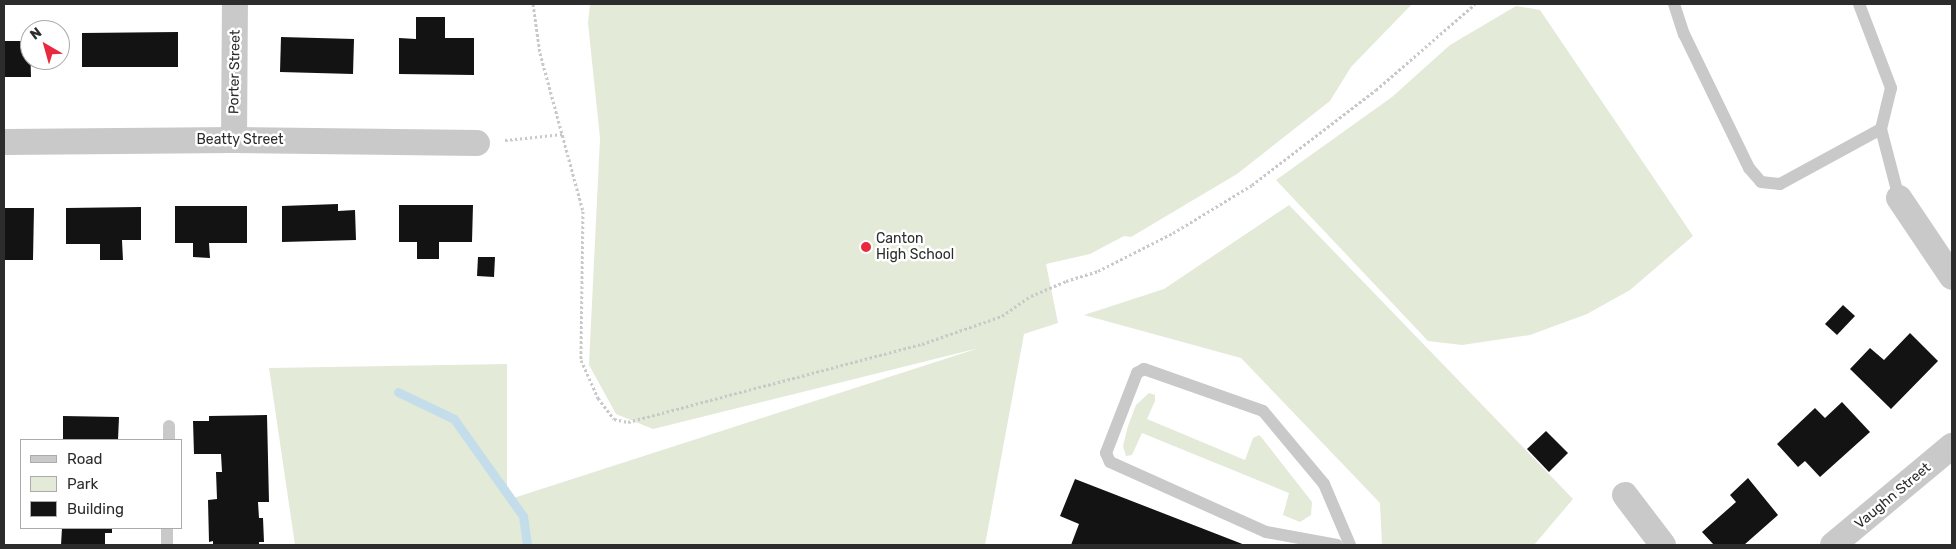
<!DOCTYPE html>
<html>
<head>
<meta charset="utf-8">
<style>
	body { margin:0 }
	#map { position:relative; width:1956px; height:549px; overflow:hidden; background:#fff; font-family:Rubik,sans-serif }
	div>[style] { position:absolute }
	.green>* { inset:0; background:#e3ead8 }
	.stream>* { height:9px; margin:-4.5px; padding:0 4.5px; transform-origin:4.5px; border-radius:4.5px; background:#c4ddeb }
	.building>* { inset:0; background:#131313 }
	.path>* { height:3px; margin-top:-1.5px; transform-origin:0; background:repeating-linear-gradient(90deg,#c9c9c9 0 2.5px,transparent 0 5px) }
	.lane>* { height:12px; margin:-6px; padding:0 6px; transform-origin:6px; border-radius:6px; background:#c9c9c9 }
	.street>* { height:26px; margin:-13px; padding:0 13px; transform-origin:13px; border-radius:13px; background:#c9c9c9 }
	.dots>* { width:14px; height:14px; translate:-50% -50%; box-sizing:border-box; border:2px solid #fff; border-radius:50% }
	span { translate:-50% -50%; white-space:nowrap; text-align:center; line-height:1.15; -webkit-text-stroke:5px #fff; paint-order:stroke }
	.street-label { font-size:14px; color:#2c2c2c }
	.poi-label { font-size:14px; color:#2c2c2c }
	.left { translate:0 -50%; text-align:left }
	.frame { position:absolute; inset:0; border:5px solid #2c2c2c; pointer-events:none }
	.legend { position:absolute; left:20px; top:439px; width:162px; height:90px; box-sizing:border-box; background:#fff; border:1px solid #ababab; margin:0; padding:6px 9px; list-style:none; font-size:15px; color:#2c2c2c }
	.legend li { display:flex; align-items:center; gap:10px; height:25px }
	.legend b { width:25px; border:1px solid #ababab }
	.north { position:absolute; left:20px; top:20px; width:50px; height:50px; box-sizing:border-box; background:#fff; border:1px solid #ababab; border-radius:50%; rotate:322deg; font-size:14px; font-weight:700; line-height:20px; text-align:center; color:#2c2c2c }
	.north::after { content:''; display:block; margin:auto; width:18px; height:22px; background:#e8293e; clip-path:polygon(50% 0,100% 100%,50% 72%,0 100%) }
</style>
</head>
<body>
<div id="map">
	<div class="green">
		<div style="clip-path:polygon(590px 4px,1412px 4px,1351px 67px,1330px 101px,1237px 174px,1131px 237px,1124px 236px,1090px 254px,1046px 264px,1058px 323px,1024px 334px,985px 545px,295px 545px,269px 368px,507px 364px,507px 500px,979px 348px,653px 429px,616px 414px,589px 365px,600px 138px,588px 23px)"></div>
		<div style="clip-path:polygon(1516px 6px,1540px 10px,1693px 236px,1630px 290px,1587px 314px,1530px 335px,1462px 345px,1428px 341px,1276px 180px,1392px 97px,1450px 45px)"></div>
		<div style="clip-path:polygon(1289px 205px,1573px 499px,1534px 545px,1382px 545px,1380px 503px,1241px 358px,1084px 315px,1164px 289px)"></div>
		<div style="clip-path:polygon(1149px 393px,1155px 395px,1155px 401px,1147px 419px,1245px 460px,1253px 438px,1259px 435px,1262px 438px,1312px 502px,1311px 515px,1300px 522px,1283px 515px,1289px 493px,1142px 433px,1132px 455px,1126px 456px,1123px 446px,1128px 426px,1136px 405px)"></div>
	</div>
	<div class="stream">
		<div style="left:398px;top:392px;width:62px;rotate:25.7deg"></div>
		<div style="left:454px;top:419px;width:119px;rotate:54.6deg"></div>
		<div style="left:523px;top:516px;width:29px;rotate:82deg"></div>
	</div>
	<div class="building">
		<div style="clip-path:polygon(416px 17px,445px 17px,445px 38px,474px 38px,474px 75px,399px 74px,399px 38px,416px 39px)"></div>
		<div style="clip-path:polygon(178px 32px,178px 67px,82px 67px,82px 33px)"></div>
		<div style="clip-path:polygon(281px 37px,354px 39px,353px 74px,280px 72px)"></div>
		<div style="clip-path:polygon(4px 41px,30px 41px,31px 77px,4px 77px)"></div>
		<div style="clip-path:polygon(338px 204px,338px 211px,355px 210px,356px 240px,282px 242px,282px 206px)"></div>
		<div style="clip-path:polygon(399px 205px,473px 205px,472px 242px,439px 242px,439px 259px,417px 259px,417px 242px,399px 242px)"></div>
		<div style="clip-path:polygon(175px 206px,247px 206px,247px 243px,209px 243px,210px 258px,193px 257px,193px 243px,175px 243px)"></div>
		<div style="clip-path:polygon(141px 207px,141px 240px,122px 240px,123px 260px,100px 260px,100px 244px,66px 244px,66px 208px)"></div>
		<div style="clip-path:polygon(4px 208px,34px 208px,33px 260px,4px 260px)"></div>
		<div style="clip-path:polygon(478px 257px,495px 257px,494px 277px,477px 276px)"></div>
		<div style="clip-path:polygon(1843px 305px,1855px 316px,1837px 335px,1825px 324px)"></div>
		<div style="clip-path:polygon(1910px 333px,1938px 361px,1891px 409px,1850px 369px,1870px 348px,1884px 360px)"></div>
		<div style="clip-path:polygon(1842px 402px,1870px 432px,1820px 477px,1805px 461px,1798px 467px,1777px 444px,1815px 408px,1825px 418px)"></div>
		<div style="clip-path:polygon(267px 415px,269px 502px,258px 502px,259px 518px,263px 518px,264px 542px,259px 542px,259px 545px,213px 545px,213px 541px,209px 542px,208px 500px,217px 499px,216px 472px,222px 472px,221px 454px,194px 454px,193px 421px,209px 421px,209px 416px)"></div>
		<div style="clip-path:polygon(63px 416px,119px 417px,118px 440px,63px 440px)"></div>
		<div style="clip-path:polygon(1546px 431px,1568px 453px,1549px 472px,1527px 449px)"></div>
		<div style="clip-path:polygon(1748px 478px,1778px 515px,1744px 545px,1714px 545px,1702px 532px,1736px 502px,1730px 495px)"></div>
		<div style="clip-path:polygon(1075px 479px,1245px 545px,1071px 545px,1079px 524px,1060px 516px)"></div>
		<div style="clip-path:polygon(62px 528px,112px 528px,112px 533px,105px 533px,105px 545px,61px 545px)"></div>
	</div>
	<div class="path">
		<div style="left:533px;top:4px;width:49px;rotate:81.9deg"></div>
		<div style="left:540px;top:53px;width:164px;rotate:74.8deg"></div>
		<div style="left:583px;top:211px;width:149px;rotate:90.8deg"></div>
		<div style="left:581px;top:360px;width:42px;rotate:65.9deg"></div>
		<div style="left:598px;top:398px;width:26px;rotate:53deg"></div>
		<div style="left:614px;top:419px;width:14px;rotate:12deg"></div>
		<div style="left:628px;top:422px;width:304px;rotate:-14.9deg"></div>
		<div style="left:922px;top:344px;width:85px;rotate:-19.3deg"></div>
		<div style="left:1002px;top:316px;width:35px;rotate:-35deg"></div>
		<div style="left:1031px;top:296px;width:38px;rotate:-23deg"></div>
		<div style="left:1066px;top:281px;width:34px;rotate:-17deg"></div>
		<div style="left:1098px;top:271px;width:84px;rotate:-26.9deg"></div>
		<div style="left:1173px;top:233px;width:92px;rotate:-31.3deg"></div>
		<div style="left:1252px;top:185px;width:156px;rotate:-37.5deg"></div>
		<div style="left:1376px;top:90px;width:131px;rotate:-41deg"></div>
		<div style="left:505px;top:140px;width:58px;rotate:-5.9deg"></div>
	</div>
	<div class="lane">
		<div style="left:1674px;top:4px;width:32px;rotate:72deg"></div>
		<div style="left:1684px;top:34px;width:149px;rotate:64.1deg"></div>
		<div style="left:1749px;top:168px;width:18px;rotate:49deg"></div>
		<div style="left:1761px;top:182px;width:19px;rotate:6deg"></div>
		<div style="left:1780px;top:184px;width:115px;rotate:-28.6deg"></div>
		<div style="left:1859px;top:4px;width:90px;rotate:69.1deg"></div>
		<div style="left:1891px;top:88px;width:42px;rotate:103.7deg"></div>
		<div style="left:1881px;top:129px;width:71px;rotate:75.4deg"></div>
		<div style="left:169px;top:440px;width:14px;rotate:-90deg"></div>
		<div style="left:167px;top:545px;width:17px;rotate:-90deg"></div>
		<div style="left:1337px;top:545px;width:72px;rotate:-169.6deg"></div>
		<div style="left:1266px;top:532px;width:171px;rotate:-155.8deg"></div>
		<div style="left:1110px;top:462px;width:10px;rotate:-114deg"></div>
		<div style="left:1106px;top:453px;width:86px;rotate:-68.8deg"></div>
		<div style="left:1137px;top:373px;width:8px;rotate:-30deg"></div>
		<div style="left:1144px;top:369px;width:126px;rotate:19.4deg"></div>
		<div style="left:1263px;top:411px;width:95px;rotate:50.1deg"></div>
		<div style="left:1324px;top:484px;width:66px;rotate:66.9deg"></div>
	</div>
	<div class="street">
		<div style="left:234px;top:140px;width:136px;rotate:-89.6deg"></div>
		<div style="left:4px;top:142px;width:230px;rotate:-0.5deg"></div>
		<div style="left:234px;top:140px;width:243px;rotate:0.7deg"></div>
		<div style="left:1899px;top:198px;width:95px;rotate:56.1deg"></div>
		<div style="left:1625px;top:495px;width:63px;rotate:52.8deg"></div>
		<div style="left:1833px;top:545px;width:155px;rotate:-39.8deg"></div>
	</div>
	<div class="dots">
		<div style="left:866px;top:247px;background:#e8293e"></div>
	</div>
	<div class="street-label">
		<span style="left:235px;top:72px;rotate:-89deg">Porter Street</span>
		<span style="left:240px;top:140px">Beatty Street</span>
		<span style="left:1893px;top:496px;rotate:-40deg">Vaughn Street</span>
	</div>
	<div class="poi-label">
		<span class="left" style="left:876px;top:247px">Canton<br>High School</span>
	</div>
	<div class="frame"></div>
	<ul class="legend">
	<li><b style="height:6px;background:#c9c9c9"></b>Road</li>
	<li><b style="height:14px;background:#e3ead8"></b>Park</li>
	<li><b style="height:14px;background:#131313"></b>Building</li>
	</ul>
	<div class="north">N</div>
</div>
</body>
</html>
